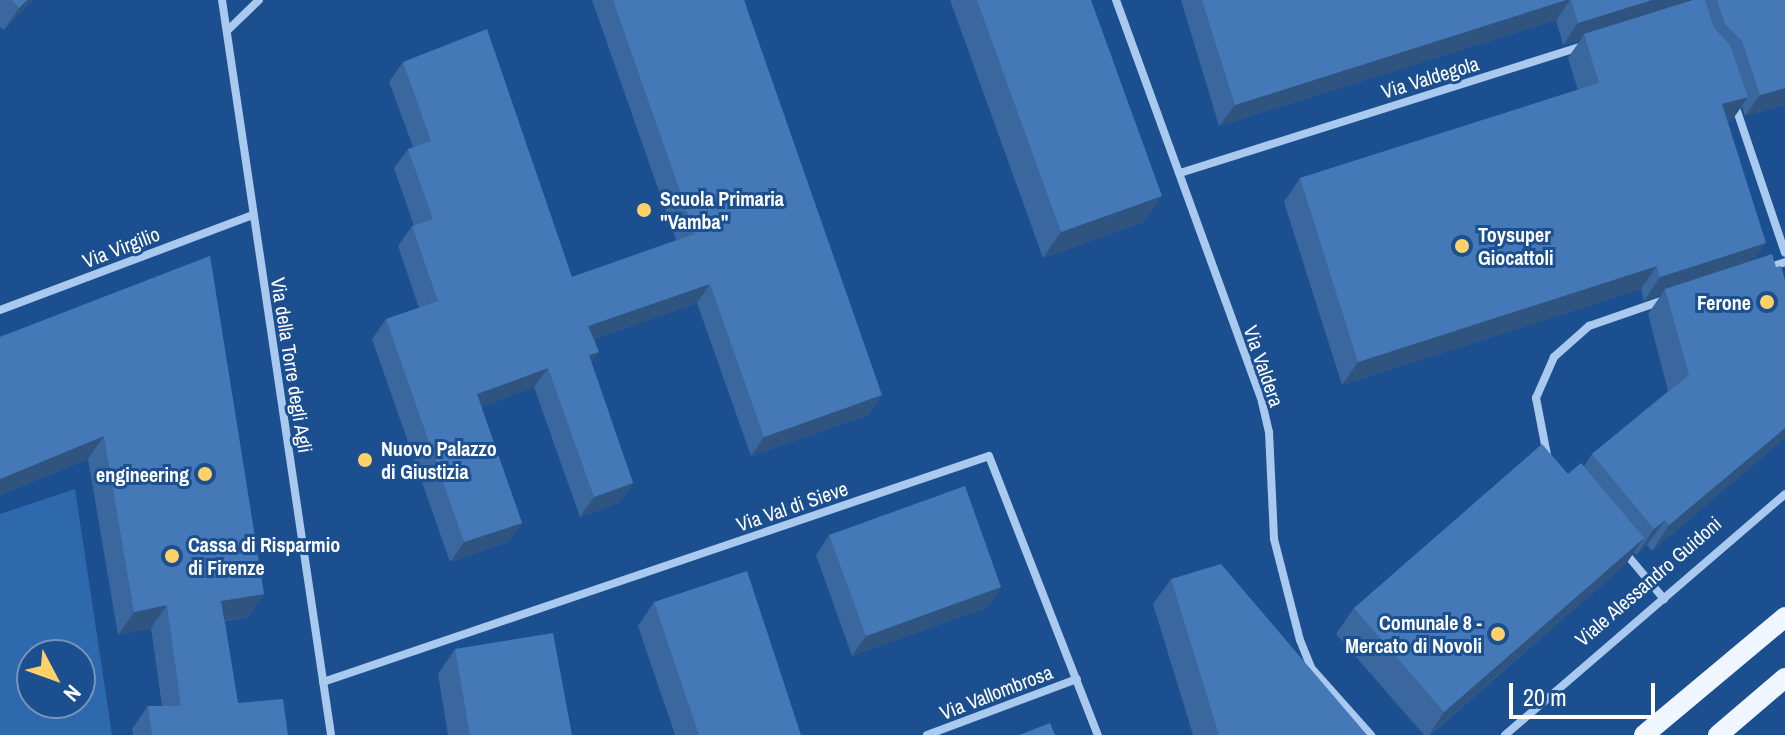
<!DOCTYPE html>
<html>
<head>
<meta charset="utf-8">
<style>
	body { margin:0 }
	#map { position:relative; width:1785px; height:735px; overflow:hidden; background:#1b4f8f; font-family:"Archivo Narrow",sans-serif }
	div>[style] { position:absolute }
	.green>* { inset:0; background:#2e69ad }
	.street>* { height:8px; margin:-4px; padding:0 4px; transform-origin:4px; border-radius:4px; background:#a9c9ee }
	.primary>* { height:20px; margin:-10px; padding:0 10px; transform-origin:10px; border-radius:10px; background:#f0f6ff }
	.wall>* { inset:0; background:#3a679d }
	.shaded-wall>* { inset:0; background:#305480 }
	.building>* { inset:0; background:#4478b7 }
	.dots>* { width:22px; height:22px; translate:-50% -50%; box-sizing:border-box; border:4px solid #1b4f8f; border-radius:50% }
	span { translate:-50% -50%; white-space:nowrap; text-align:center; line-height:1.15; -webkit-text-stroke:6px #1b4f8f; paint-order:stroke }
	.street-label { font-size:20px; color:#fff }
	.poi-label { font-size:20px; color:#fff; font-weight:700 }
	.left { translate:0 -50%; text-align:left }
	.right { translate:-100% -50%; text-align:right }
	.north { position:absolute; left:16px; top:639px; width:80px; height:80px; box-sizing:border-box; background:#1b4f8f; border:2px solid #7695bc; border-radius:50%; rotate:131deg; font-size:22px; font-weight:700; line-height:32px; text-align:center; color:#fff }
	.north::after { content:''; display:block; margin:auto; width:28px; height:36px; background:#ffd166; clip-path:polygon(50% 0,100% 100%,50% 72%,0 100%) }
	.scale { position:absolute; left:1509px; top:683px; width:146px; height:36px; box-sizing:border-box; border:4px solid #fff; border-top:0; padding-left:10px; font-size:24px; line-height:28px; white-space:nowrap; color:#fff; -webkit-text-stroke:6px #1b4f8f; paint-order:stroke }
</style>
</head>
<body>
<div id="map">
	<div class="green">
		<div style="clip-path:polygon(evenodd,75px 489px,112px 735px,0 735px,0 514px,75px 489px,32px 655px,80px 655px,80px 703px,32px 703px,32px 655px)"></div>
	</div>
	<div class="street">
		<div style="left:222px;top:0;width:743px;rotate:81.56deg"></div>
		<div style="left:1116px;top:0;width:428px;rotate:70deg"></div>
		<div style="left:1262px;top:402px;width:31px;rotate:77deg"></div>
		<div style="left:1269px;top:432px;width:107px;rotate:87.3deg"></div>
		<div style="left:1274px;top:539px;width:104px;rotate:75.6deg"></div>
		<div style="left:1300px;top:640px;width:31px;rotate:68deg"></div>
		<div style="left:1312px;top:669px;width:89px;rotate:48.2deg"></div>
		<div style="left:228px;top:30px;width:43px;rotate:-44.1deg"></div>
		<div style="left:1734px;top:102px;width:159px;rotate:71.3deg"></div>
		<div style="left:1180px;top:173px;width:423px;rotate:-17.5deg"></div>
		<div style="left:1765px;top:269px;width:21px;rotate:-19deg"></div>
		<div style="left:0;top:310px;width:270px;rotate:-20.6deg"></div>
		<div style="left:1547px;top:455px;width:58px;rotate:-100.9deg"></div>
		<div style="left:1536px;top:398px;width:45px;rotate:-66.3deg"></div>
		<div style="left:1554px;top:357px;width:47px;rotate:-41.5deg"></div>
		<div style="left:1589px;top:326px;width:79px;rotate:-19.1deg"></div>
		<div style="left:1623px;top:550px;width:64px;rotate:50.1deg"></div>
		<div style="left:323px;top:682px;width:703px;rotate:-18.74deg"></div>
		<div style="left:989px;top:456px;width:300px;rotate:68.7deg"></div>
		<div style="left:927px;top:735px;width:160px;rotate:-20.5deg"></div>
		<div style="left:1505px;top:735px;width:369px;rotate:-40.7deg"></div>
	</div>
	<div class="primary">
		<div style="left:1644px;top:735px;width:184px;rotate:-39.9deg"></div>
		<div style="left:1718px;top:735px;width:88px;rotate:-40.4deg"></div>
	</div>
	<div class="wall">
		<div style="clip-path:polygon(0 0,33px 0,4px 30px,0 27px)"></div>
		<div style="clip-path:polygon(592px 0,744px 0,869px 415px,751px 456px,697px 303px,594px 339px,599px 352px,591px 362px,633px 483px,619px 503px,580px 517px,534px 387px,481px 407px,522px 523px,508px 542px,450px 562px,372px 339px,386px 319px,419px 308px,398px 246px,412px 226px,414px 226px,394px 168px,408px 149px,413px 147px,389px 82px,403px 62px,572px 277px,676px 240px)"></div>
		<div style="clip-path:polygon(950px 0,1091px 0,1144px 222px,1043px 258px)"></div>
		<div style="clip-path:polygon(1181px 0,1688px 0,1686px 2px,1693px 0,1785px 0,1785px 105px,1745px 116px,1742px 106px,1732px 120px,1728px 121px,1754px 260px,1785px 438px,1652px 551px,1647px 545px,1636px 555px,1634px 552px,1626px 564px,1430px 735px,1424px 735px,1336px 634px,1354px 608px,1568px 474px,1584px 466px,1592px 454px,1668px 391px,1648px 314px,1661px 295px,1644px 301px,1641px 289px,1342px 385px,1284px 202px,1300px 178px,1578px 90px,1568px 58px,1581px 39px,1563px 45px,1556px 20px,1219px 126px)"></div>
		<div style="clip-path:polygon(210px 256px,264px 594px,248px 617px,225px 621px,238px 703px,288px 735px,133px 735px,132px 729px,148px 706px,162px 706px,151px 628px,118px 635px,88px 459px,0 495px,0 337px)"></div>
		<div style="clip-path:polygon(829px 535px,1001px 587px,988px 607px,852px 656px,816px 555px)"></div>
		<div style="clip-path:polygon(1171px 579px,1367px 735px,1193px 735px,1153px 604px)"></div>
		<div style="clip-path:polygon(654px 602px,801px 735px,675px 735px,638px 626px)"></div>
		<div style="clip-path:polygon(455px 649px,572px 735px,448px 735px,438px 674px)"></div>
	</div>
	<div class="shaded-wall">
		<div style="clip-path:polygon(27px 0,33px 0,4px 30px,19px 8px)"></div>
		<div style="clip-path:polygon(1566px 0,1570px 0,1556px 20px,1219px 126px,1235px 105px)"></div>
		<div style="clip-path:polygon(1652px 0,1688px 0,1683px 7px,1584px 34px,1581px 39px,1563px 45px,1578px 23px)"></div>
		<div style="clip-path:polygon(1785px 88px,1785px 105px,1745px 116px,1760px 95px)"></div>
		<div style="clip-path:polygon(1748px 97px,1732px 120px,1706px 128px,1722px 104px)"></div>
		<div style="clip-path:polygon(1162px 196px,1144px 222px,1043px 258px,1061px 232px)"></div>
		<div style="clip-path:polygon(1766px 243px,1750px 266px,1665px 289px,1661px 295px,1644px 301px,1660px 277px)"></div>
		<div style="clip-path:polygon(1657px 266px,1641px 289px,1342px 385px,1358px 362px)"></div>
		<div style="clip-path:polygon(710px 284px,697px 303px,574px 346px,588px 326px)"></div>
		<div style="clip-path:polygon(599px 352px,585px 371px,589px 355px)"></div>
		<div style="clip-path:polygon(548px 368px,534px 387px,463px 414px,477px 394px)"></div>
		<div style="clip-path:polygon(882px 395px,869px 415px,751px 456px,764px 437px)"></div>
		<div style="clip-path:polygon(1785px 428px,1785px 438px,1652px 551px,1669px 525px)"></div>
		<div style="clip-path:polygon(104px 436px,88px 459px,0 495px,0 479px)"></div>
		<div style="clip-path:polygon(633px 483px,619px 503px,580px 517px,594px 497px)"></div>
		<div style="clip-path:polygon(1665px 520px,1647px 545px,1636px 555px,1654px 529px)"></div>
		<div style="clip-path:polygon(522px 523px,508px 542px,450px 562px,464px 542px)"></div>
		<div style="clip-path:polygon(1644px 538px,1626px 564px,1429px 735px,1444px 712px)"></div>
		<div style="clip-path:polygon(1001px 587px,988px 607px,852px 656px,866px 636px)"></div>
		<div style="clip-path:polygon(264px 594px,248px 617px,205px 623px,221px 601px)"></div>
		<div style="clip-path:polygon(167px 605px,151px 628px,118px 635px,134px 612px)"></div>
	</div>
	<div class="building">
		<div style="clip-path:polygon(12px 0,27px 0,19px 8px)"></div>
		<div style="clip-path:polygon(613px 0,744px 0,882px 395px,764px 437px,710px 284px,588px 326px,599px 352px,589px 355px,633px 483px,594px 497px,548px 368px,477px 394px,522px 523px,464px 542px,386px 319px,438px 301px,412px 226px,433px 219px,408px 149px,431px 141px,403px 62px,487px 29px,572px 277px,695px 234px)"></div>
		<div style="clip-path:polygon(977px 0,1091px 0,1162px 196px,1061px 232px)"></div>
		<div style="clip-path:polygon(1202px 0,1566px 0,1235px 105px)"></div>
		<div style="clip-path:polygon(1571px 0,1652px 0,1578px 23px)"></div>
		<div style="clip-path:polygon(1693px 0,1705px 0,1714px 28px,1730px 45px,1748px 97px,1722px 104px,1766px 243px,1660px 277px,1657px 266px,1358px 362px,1300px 178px,1599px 83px,1584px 34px)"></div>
		<div style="clip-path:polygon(1717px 0,1785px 0,1785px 88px,1760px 95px,1742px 41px,1725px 24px)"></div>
		<div style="clip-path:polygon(1772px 254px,1776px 267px,1781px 266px,1785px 280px,1785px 428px,1669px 525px,1665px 520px,1654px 529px,1592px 454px,1689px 375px,1665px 289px)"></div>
		<div style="clip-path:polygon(210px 256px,264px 594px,221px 601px,238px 703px,283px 699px,288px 735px,152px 735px,148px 706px,181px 706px,167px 605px,134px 612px,104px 436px,0 479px,0 337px)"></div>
		<div style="clip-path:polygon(1542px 444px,1568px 474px,1581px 463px,1644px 538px,1444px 712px,1354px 608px)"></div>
		<div style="clip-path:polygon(965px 486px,1001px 587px,866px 636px,829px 535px)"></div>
		<div style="clip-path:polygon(1221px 564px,1367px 735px,1219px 735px,1171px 579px)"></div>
		<div style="clip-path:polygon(747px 571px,801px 735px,699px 735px,654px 602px)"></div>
		<div style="clip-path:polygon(553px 633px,572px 735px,470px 735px,455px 649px)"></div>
		<div style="clip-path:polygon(1050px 723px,1055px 735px,1019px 735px)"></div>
	</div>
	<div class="dots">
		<div style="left:644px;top:210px;background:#ffd166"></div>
		<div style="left:1462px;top:246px;background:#ffd166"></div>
		<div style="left:1767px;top:302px;background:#ffd166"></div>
		<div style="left:365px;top:460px;background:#ffd166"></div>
		<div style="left:205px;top:474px;background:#ffd166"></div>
		<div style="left:172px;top:556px;background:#ffd166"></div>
		<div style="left:1498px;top:634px;background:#ffd166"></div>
	</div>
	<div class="street-label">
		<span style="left:1430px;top:77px;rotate:-17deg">Via Valdegola</span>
		<span style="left:121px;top:247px;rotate:-21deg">Via Virgilio</span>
		<span style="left:292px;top:365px;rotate:81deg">Via della Torre degli Agli</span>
		<span style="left:1264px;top:366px;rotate:71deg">Via Valdera</span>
		<span style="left:792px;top:506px;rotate:-19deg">Via Val di Sieve</span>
		<span style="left:1648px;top:581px;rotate:-41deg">Viale Alessandro Guidoni</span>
		<span style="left:996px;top:692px;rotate:-21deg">Via Vallombrosa</span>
	</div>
	<div class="poi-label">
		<span class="left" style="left:660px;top:210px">Scuola Primaria<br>"Vamba"</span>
		<span class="left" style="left:1478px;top:246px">Toysuper<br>Giocattoli</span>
		<span class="right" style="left:1751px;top:302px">Ferone</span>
		<span class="left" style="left:381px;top:460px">Nuovo Palazzo<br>di Giustizia</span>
		<span class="right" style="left:189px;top:474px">engineering</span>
		<span class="left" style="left:188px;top:556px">Cassa di Risparmio<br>di Firenze</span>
		<span class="right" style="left:1482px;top:634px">Comunale 8 -<br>Mercato di Novoli</span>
	</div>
	<div class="north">N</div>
	<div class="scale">20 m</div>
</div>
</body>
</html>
